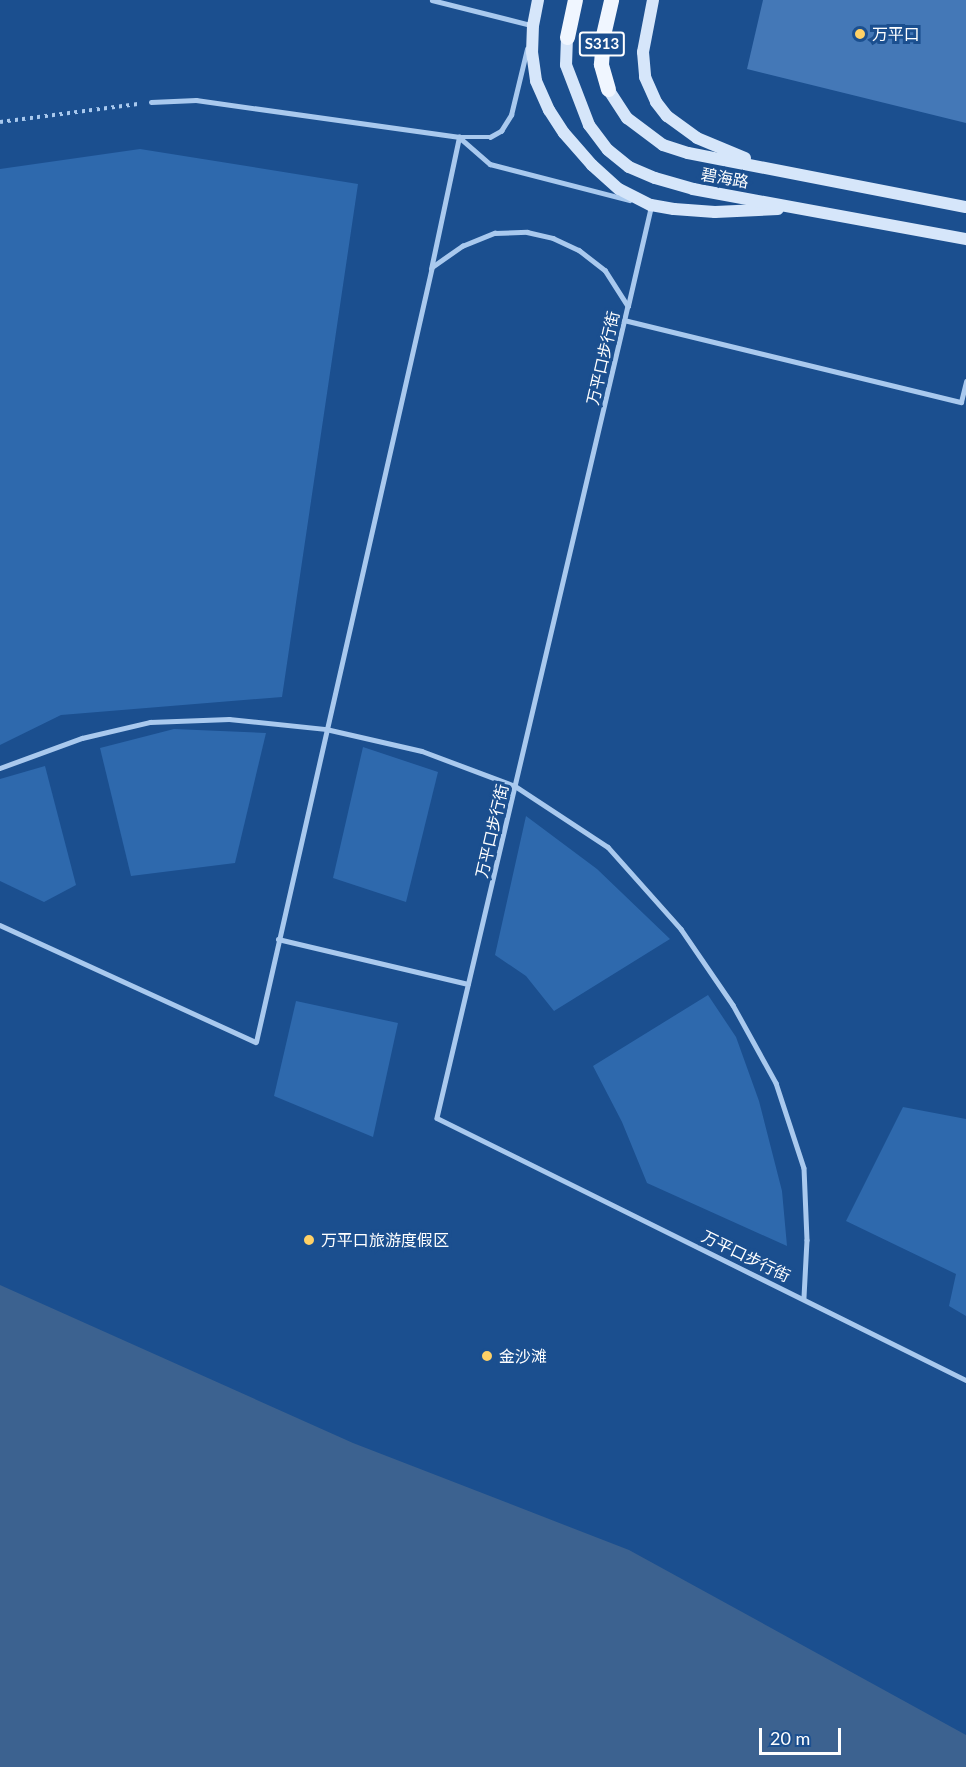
<!DOCTYPE html>
<html>
<head>
<meta charset="utf-8">
<style>
	body { margin:0 }
	#map { position:relative; width:966px; height:1767px; overflow:hidden; background:#1b4f8f; font-family:Lato,"Noto Sans SC",sans-serif }
	div>[style] { position:absolute }
	.green>* { inset:0; background:#2e69ad }
	.water>* { inset:0; background:#3c6290 }
	.building>* { inset:0; background:#4478b7 }
	.path>* { height:4px; margin-top:-2px; transform-origin:0; background:repeating-linear-gradient(90deg,#a9c9ee 0 3px,transparent 0 7.5px) }
	.lane>* { height:4.5px; margin:-2.25px; padding:0 2.25px; transform-origin:2.25px; border-radius:2.25px; background:#a9c9ee }
	.secondary>* { height:12px; margin:-6px; padding:0 6px; transform-origin:6px; border-radius:6px; background:#d6e6fa }
	.primary>* { height:15px; margin:-7.5px; padding:0 7.5px; transform-origin:7.5px; border-radius:7.5px; background:#f0f6ff }
	.dots>* { width:16px; height:16px; translate:-50% -50%; box-sizing:border-box; border:3px solid #1b4f8f; border-radius:50% }
	span { translate:-50% -50%; white-space:nowrap; text-align:center; line-height:1.15; -webkit-text-stroke:6px #1b4f8f; paint-order:stroke }
	.shield-label span { padding:2px 4px; background:#1b4f8f; border:2px solid; border-radius:4px; -webkit-text-stroke-width:0 }
	.shield-label { font-size:15px; color:#fff; font-weight:700 }
	.poi-label { font-size:16px; color:#fff }
	.left { translate:0 -50%; text-align:left }
	.street-label { font-size:16px; color:#fff }
	.scale { position:absolute; left:759px; top:1728px; width:82px; height:27px; box-sizing:border-box; border:3px solid #fff; border-top:0; padding-left:8px; font-size:18px; line-height:21px; white-space:nowrap; color:#fff; -webkit-text-stroke:4px #1b4f8f; paint-order:stroke }
</style>
</head>
<body>
<div id="map">
	<div class="green">
		<div style="clip-path:polygon(140px 149px,358px 184px,282px 697px,61px 715px,0 745px,0 169px)"></div>
		<div style="clip-path:polygon(174px 729px,266px 733px,235px 863px,131px 876px,100px 748px)"></div>
		<div style="clip-path:polygon(363px 747px,438px 772px,406px 902px,333px 878px)"></div>
		<div style="clip-path:polygon(45px 766px,76px 885px,44px 902px,0 881px,0 779px)"></div>
		<div style="clip-path:polygon(526px 816px,597px 869px,670px 939px,554px 1011px,526px 976px,495px 955px)"></div>
		<div style="clip-path:polygon(708px 995px,736px 1037px,759px 1101px,782px 1191px,787px 1246px,647px 1183px,622px 1122px,593px 1066px)"></div>
		<div style="clip-path:polygon(296px 1001px,398px 1023px,373px 1137px,274px 1096px)"></div>
		<div style="clip-path:polygon(903px 1107px,966px 1119px,966px 1316px,949px 1306px,956px 1274px,846px 1221px)"></div>
	</div>
	<div class="water">
		<div style="clip-path:polygon(0 1285px,353px 1443px,629px 1550px,966px 1735px,966px 1767px,0 1767px)"></div>
	</div>
	<div class="building">
		<div style="clip-path:polygon(763px 0,966px 0,966px 123px,747px 69px)"></div>
	</div>
	<div class="path">
		<div style="left:0;top:122px;width:139px;rotate:-7.4deg"></div>
	</div>
	<div class="lane">
		<div style="left:432px;top:0;width:102px;rotate:14.2deg"></div>
		<div style="left:151px;top:102px;width:45px;rotate:-2.5deg"></div>
		<div style="left:196px;top:100px;width:266px;rotate:8deg"></div>
		<div style="left:459px;top:137px;width:41px;rotate:41.1deg"></div>
		<div style="left:490px;top:164px;width:144px;rotate:14.5deg"></div>
		<div style="left:431px;top:269px;width:135px;rotate:-78deg"></div>
		<div style="left:459px;top:137px;width:31px"></div>
		<div style="left:490px;top:137px;width:13px;rotate:-29deg"></div>
		<div style="left:501px;top:131px;width:19px;rotate:-58deg"></div>
		<div style="left:511px;top:115px;width:68px;rotate:-76.4deg"></div>
		<div style="left:628px;top:306px;width:103px;rotate:-77deg"></div>
		<div style="left:624px;top:320px;width:347px;rotate:13.7deg"></div>
		<div style="left:961px;top:402px;width:21px;rotate:-76deg"></div>
		<div style="left:0;top:768px;width:87px;rotate:-20.1deg"></div>
		<div style="left:82px;top:738px;width:70px;rotate:-13.2deg"></div>
		<div style="left:150px;top:722px;width:79px;rotate:-2.2deg"></div>
		<div style="left:229px;top:719px;width:98px;rotate:5.9deg"></div>
		<div style="left:326px;top:729px;width:98px;rotate:12.9deg"></div>
		<div style="left:422px;top:751px;width:99px;rotate:20.6deg"></div>
		<div style="left:515px;top:786px;width:111px;rotate:33.3deg"></div>
		<div style="left:608px;top:847px;width:110px;rotate:48.3deg"></div>
		<div style="left:681px;top:929px;width:92px;rotate:55.6deg"></div>
		<div style="left:733px;top:1005px;width:89px;rotate:61.1deg"></div>
		<div style="left:776px;top:1083px;width:89px;rotate:71.8deg"></div>
		<div style="left:804px;top:1168px;width:72px;rotate:87.6deg"></div>
		<div style="left:807px;top:1240px;width:58px;rotate:93deg"></div>
		<div style="left:0;top:925px;width:281px;rotate:24.6deg"></div>
		<div style="left:256px;top:1042px;width:795px;rotate:-77.21deg"></div>
		<div style="left:432px;top:267px;width:37px;rotate:-35deg"></div>
		<div style="left:462px;top:246px;width:35px;rotate:-22deg"></div>
		<div style="left:495px;top:233px;width:32px;rotate:-2deg"></div>
		<div style="left:527px;top:232px;width:27px;rotate:13deg"></div>
		<div style="left:553px;top:238px;width:29px;rotate:25deg"></div>
		<div style="left:579px;top:250px;width:33px;rotate:38deg"></div>
		<div style="left:605px;top:270px;width:43px;rotate:57.4deg"></div>
		<div style="left:628px;top:306px;width:834px;rotate:103.24deg"></div>
		<div style="left:437px;top:1118px;width:590px;rotate:26.35deg"></div>
		<div style="left:278px;top:939px;width:195px;rotate:13.3deg"></div>
	</div>
	<div class="secondary">
		<div style="left:538px;top:0;width:25px;rotate:101deg"></div>
		<div style="left:533px;top:25px;width:27px;rotate:92deg"></div>
		<div style="left:532px;top:52px;width:29px;rotate:82deg"></div>
		<div style="left:536px;top:81px;width:32px;rotate:66deg"></div>
		<div style="left:549px;top:110px;width:27px;rotate:57deg"></div>
		<div style="left:564px;top:133px;width:43px;rotate:48.8deg"></div>
		<div style="left:592px;top:165px;width:36px;rotate:42deg"></div>
		<div style="left:619px;top:189px;width:36px;rotate:27deg"></div>
		<div style="left:651px;top:205px;width:23px;rotate:10deg"></div>
		<div style="left:674px;top:209px;width:41px;rotate:4.2deg"></div>
		<div style="left:715px;top:212px;width:63px;rotate:-2.7deg"></div>
		<div style="left:653px;top:0;width:53px;rotate:100.9deg"></div>
		<div style="left:643px;top:52px;width:25px;rotate:85deg"></div>
		<div style="left:645px;top:77px;width:27px;rotate:66deg"></div>
		<div style="left:656px;top:102px;width:18px;rotate:52deg"></div>
		<div style="left:667px;top:116px;width:37px;rotate:36deg"></div>
		<div style="left:697px;top:138px;width:52px;rotate:22.6deg"></div>
		<div style="left:567px;top:37px;width:28px;rotate:92deg"></div>
		<div style="left:566px;top:65px;width:64px;rotate:69deg"></div>
		<div style="left:589px;top:125px;width:31px;rotate:53deg"></div>
		<div style="left:608px;top:150px;width:27px;rotate:39deg"></div>
		<div style="left:629px;top:167px;width:28px;rotate:23deg"></div>
		<div style="left:655px;top:178px;width:40px;rotate:16deg"></div>
		<div style="left:693px;top:189px;width:278px;rotate:10.4deg"></div>
		<div style="left:608px;top:89px;width:35px;rotate:57deg"></div>
		<div style="left:627px;top:118px;width:45px;rotate:36.9deg"></div>
		<div style="left:663px;top:145px;width:26px;rotate:18deg"></div>
		<div style="left:688px;top:153px;width:283px;rotate:11deg"></div>
	</div>
	<div class="primary">
		<div style="left:567px;top:37px;width:38px;rotate:-78deg"></div>
		<div style="left:608px;top:89px;width:26px;rotate:-106deg"></div>
		<div style="left:601px;top:64px;width:29px;rotate:-86deg"></div>
		<div style="left:603px;top:35px;width:36px;rotate:-77deg"></div>
	</div>
	<div class="dots">
		<div style="left:860px;top:34px;background:#ffd166"></div>
		<div style="left:309px;top:1240px;background:#ffd166"></div>
		<div style="left:487px;top:1356px;background:#ffd166"></div>
	</div>
	<div class="shield-label">
		<span style="left:602px;top:44px">S313</span>
	</div>
	<div class="poi-label">
		<span class="left" style="left:872px;top:34px">万平口</span>
		<span class="left" style="left:321px;top:1240px">万平口旅游度假区</span>
		<span class="left" style="left:499px;top:1356px">金沙滩</span>
	</div>
	<div class="street-label">
		<span style="left:725px;top:178px;rotate:10deg">碧海路</span>
		<span style="left:603px;top:358px;rotate:-77deg">万平口步行街</span>
		<span style="left:492px;top:831px;rotate:-77deg">万平口步行街</span>
		<span style="left:746px;top:1256px;rotate:26deg">万平口步行街</span>
	</div>
	<div class="scale">20 m</div>
</div>
</body>
</html>
